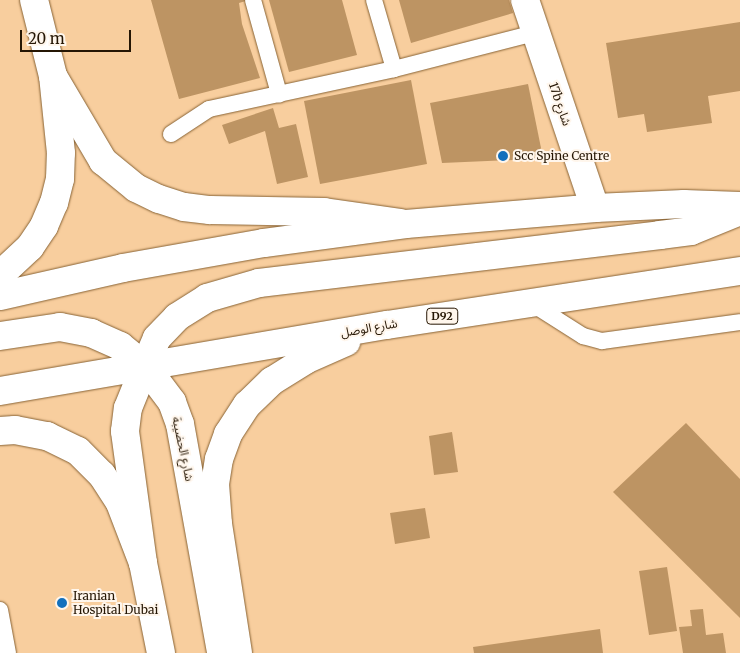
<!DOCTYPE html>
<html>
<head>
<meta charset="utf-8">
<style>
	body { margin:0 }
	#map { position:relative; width:740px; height:653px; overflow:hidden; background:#f8ce9e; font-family:Merriweather,"Noto Sans Arabic",serif }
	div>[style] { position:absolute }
	.building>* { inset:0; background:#bd9463 }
	.roads { filter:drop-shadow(0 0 1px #886335) drop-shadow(0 0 1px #886335) }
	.service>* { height:16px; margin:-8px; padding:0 8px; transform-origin:8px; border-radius:8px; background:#fff }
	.minor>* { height:28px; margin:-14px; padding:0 14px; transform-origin:14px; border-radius:14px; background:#fff }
	.tertiary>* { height:28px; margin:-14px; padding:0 14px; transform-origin:14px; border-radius:14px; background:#fff }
	.primary>* { height:28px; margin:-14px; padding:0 14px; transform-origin:14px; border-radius:14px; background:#fff }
	.dots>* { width:14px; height:14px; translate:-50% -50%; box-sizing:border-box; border:2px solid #fff6ec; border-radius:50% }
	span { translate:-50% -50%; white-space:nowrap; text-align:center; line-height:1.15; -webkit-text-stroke:4px #fff6ec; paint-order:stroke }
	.shield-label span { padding:1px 4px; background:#fff6ec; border:1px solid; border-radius:4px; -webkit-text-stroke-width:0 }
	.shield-label { font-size:11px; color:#251604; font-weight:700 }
	.street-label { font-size:12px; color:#251604 }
	.poi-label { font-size:12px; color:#251604 }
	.left { translate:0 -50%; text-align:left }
	.scale { position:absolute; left:20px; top:30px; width:111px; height:22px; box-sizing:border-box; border:2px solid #251604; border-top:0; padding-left:6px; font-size:15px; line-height:18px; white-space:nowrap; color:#251604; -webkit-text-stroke:4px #fff6ec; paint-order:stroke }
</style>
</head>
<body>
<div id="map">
	<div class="building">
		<div style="clip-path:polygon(151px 0,249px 0,239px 3px,242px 24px,260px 78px,179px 99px)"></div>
		<div style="clip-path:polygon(269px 0,342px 0,357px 55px,289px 72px)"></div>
		<div style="clip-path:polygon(399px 0,509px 0,513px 13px,411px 43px)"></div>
		<div style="clip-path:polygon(740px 22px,740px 91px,708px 96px,712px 123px,647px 132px,644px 114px,618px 118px,606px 43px)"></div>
		<div style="clip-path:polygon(411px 80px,427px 164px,320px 184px,304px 101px)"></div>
		<div style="clip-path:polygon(528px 84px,541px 148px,534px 159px,442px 163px,430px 103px)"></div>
		<div style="clip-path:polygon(273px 108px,279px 128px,296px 124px,308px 177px,277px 184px,265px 131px,229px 144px,222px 125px)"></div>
		<div style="clip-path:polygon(686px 423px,740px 479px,740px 618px,613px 492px)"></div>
		<div style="clip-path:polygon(452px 432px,458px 472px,434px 475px,429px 436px)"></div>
		<div style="clip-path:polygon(425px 508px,430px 538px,395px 544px,390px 513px)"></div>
		<div style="clip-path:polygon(667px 567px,677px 631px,649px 635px,639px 571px)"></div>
		<div style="clip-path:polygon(703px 609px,706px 635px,723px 633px,726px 653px,683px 653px,679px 627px,692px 626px,690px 610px)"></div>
		<div style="clip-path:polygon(600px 629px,603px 653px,474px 653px,473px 647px)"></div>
	</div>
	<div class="roads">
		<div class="service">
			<div style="left:253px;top:0;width:98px;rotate:74.5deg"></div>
			<div style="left:374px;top:0;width:72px;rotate:73.8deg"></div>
			<div style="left:171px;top:134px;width:45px;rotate:-33.3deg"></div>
			<div style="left:209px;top:109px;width:189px;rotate:-12.2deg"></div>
			<div style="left:394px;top:69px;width:145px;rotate:-14.4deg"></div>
			<div style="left:531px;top:303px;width:62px;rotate:32.4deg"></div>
			<div style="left:583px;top:336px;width:20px;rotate:15deg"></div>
			<div style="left:602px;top:341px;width:139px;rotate:-7.8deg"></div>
			<div style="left:0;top:610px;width:44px;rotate:79.5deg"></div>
		</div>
		<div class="minor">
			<div style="left:525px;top:0;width:219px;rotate:71.4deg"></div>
			<div style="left:53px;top:76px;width:99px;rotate:59.5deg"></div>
			<div style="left:103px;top:161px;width:43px;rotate:39.3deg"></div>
			<div style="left:136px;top:188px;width:25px;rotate:26deg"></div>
			<div style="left:159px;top:199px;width:26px;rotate:18deg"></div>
			<div style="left:184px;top:207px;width:26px;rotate:7deg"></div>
			<div style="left:210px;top:210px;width:114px;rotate:1deg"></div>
			<div style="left:324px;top:212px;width:78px;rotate:8.1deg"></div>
			<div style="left:0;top:275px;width:41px;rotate:-43deg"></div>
			<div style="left:30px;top:247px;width:25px;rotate:-56deg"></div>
			<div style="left:44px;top:226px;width:25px;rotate:-67deg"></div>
			<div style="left:54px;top:203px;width:25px;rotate:-76deg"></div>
			<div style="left:60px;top:179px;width:26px;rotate:-88deg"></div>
			<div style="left:61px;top:153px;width:77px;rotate:-95.9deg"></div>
			<div style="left:53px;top:76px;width:78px;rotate:-104deg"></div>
		</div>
		<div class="tertiary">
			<div style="left:161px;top:653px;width:92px;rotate:-101.3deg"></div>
			<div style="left:143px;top:563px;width:133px;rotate:-97.8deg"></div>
			<div style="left:125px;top:431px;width:23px;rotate:-83deg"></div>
			<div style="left:128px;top:408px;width:45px;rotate:-68deg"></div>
			<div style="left:145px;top:366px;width:45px;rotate:53.1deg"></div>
			<div style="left:172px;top:402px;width:23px;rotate:70deg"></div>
			<div style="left:180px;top:424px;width:233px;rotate:79.8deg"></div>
		</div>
		<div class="primary">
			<div style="left:0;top:296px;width:126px;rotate:-12.8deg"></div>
			<div style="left:123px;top:268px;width:143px;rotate:-10.1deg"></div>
			<div style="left:264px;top:243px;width:143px;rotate:-7.6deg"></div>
			<div style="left:406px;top:224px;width:190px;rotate:-4.8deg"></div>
			<div style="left:595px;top:208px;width:89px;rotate:-2.6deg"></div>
			<div style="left:684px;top:204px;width:56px;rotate:2deg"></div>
			<div style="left:0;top:336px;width:61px;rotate:-8.5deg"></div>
			<div style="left:60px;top:327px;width:32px;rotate:11deg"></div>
			<div style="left:91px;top:333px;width:32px;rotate:24deg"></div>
			<div style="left:120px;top:346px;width:32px;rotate:39deg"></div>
			<div style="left:145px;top:366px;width:30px;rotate:-67deg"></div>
			<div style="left:157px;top:338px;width:29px;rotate:-46deg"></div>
			<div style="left:177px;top:317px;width:36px;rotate:-32deg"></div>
			<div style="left:207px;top:298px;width:54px;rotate:-16.1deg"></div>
			<div style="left:259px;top:283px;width:404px;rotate:-6.8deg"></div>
			<div style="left:660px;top:235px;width:31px;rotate:-7deg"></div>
			<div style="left:691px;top:231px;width:53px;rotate:-22.2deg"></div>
			<div style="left:0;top:391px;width:393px;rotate:-9.7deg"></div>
			<div style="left:387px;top:325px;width:357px;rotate:-8.7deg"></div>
			<div style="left:0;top:431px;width:15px;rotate:-4deg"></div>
			<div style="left:15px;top:430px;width:33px;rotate:11deg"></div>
			<div style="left:47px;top:436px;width:34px;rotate:26deg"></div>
			<div style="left:78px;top:451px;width:34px;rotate:45deg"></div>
			<div style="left:102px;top:475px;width:33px;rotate:57deg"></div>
			<div style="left:120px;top:503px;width:64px;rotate:69deg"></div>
			<div style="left:238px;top:653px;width:131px;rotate:-98.8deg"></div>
			<div style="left:218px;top:524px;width:40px;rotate:-94.3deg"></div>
			<div style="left:215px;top:484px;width:25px;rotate:-81deg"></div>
			<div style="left:219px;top:459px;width:27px;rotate:-70deg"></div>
			<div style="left:228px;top:434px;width:35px;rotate:-57deg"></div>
			<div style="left:247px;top:405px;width:35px;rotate:-44deg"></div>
			<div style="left:272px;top:381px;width:39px;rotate:-32deg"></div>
			<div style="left:305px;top:360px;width:45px;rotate:-23.7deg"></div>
		</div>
	</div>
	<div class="dots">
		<div style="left:503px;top:156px;background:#1370bd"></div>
		<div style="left:62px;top:603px;background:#1370bd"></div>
	</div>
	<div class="shield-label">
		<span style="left:442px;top:316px">D92</span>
	</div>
	<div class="street-label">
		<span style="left:560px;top:104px;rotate:71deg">17b شارع</span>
		<span style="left:369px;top:328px;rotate:-10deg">شارع الوصل</span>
		<span style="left:183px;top:449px;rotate:78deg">شارع الحضيبة</span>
	</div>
	<div class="poi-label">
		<span class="left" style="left:514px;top:156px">Scc Spine Centre</span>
		<span class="left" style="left:73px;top:603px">Iranian<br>Hospital Dubai</span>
	</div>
	<div class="scale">20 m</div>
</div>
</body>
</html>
